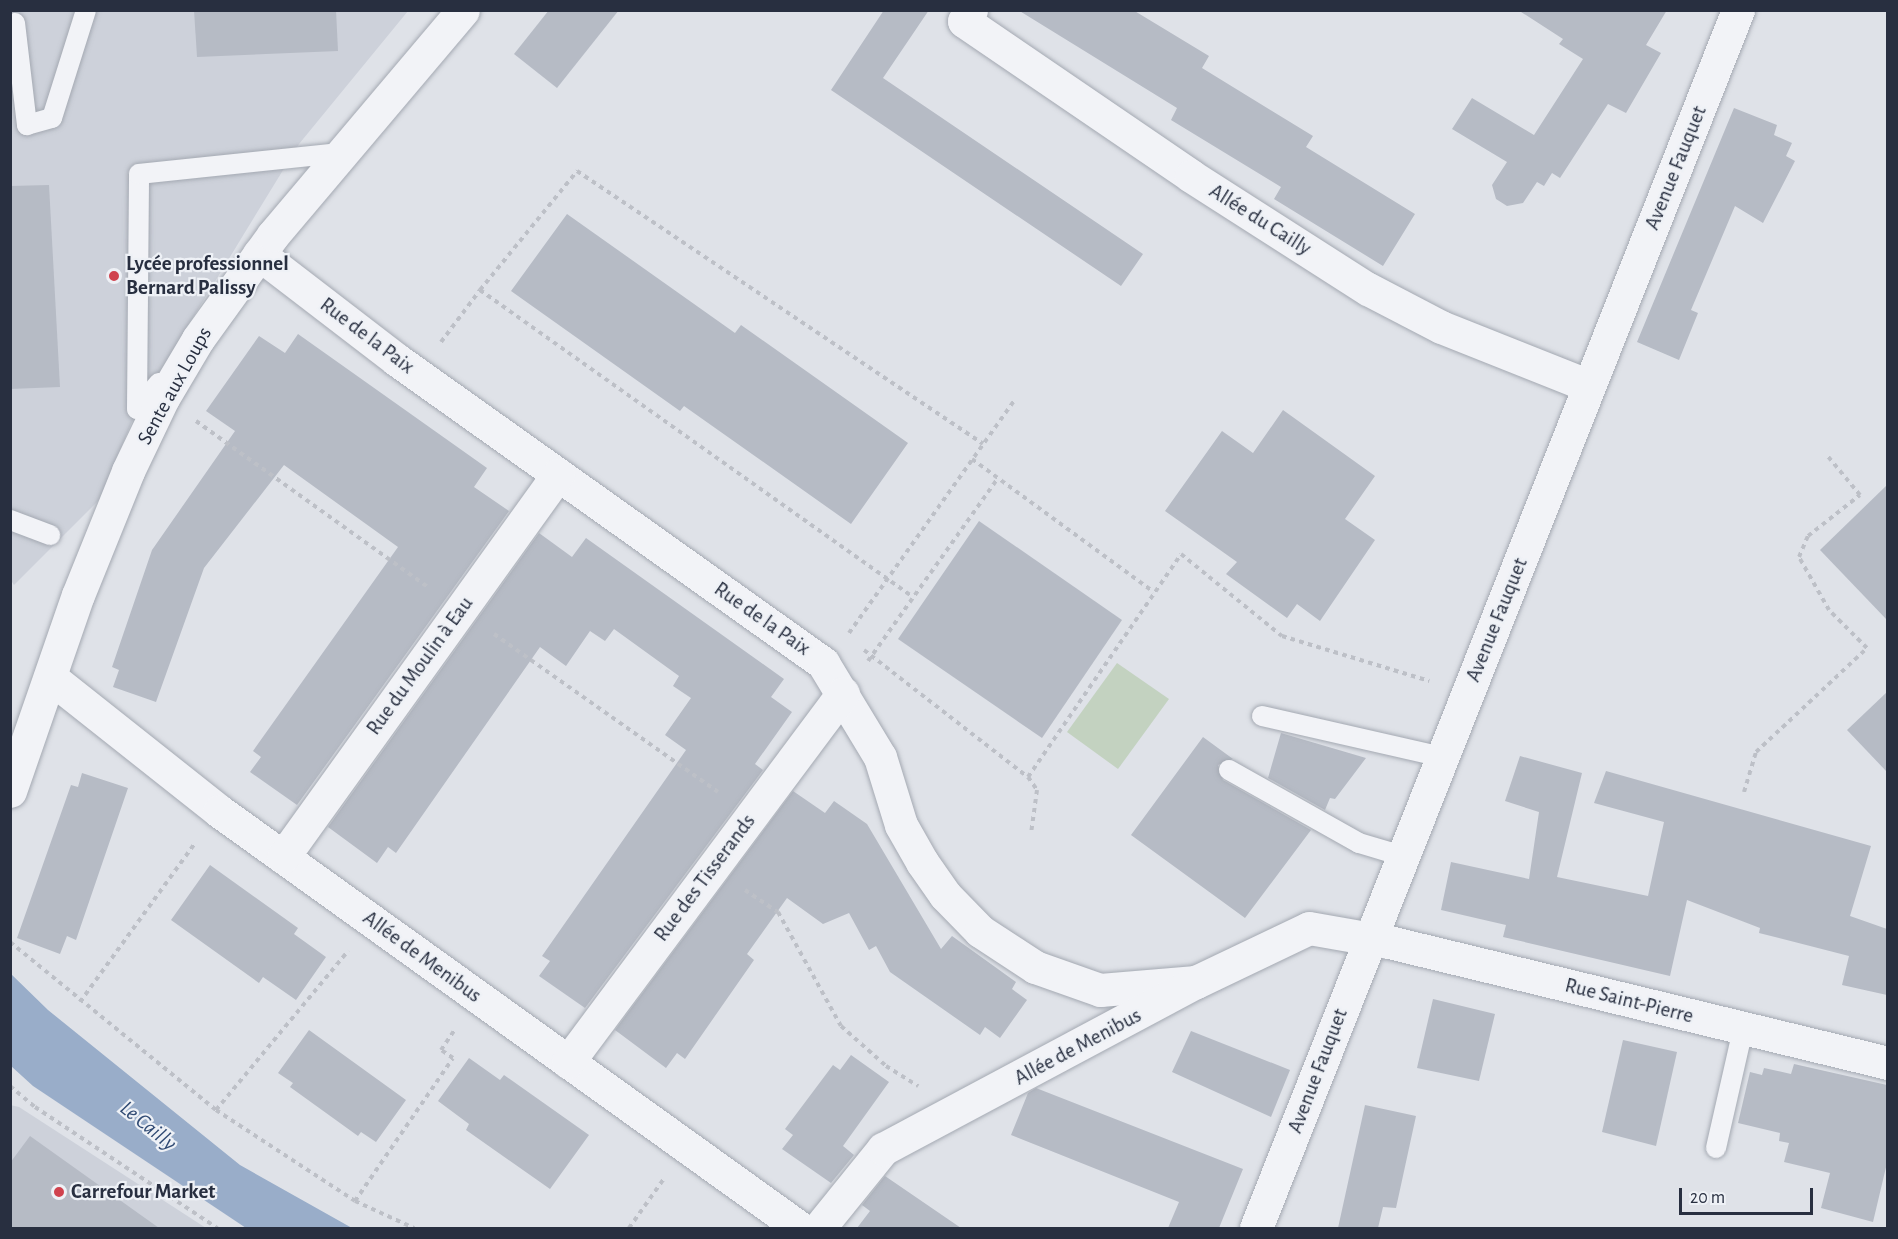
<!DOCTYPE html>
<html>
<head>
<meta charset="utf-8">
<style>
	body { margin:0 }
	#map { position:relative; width:1898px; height:1239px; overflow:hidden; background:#dfe2e8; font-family:"Alegreya Sans",sans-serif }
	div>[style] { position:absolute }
	.built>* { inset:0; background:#cdd1da }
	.green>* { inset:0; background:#c3d2c0 }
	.water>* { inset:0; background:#99adc9 }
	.building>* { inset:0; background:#b6bbc5 }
	.path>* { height:4px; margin-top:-2px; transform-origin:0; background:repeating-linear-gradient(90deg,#bdc0c7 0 4.5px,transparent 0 9px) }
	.roads { filter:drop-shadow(0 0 2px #a4a9b2) drop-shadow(0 0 2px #a4a9b2) }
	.lane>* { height:20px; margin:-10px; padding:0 10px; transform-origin:10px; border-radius:10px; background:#f2f3f7 }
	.street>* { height:33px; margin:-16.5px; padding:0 16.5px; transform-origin:16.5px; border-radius:16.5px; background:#f2f3f7 }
	.dots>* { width:16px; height:16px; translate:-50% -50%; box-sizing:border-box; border:3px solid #eef1f6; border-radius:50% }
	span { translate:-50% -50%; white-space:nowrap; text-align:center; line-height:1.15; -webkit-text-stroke:4.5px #eef1f6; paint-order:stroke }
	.street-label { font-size:21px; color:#282f40 }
	.poi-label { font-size:21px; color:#282f40; font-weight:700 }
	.left { translate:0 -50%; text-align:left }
	.water-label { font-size:22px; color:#314b74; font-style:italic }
	.frame { position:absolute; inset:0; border:12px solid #282f40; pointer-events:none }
	.scale { position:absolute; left:1679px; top:1188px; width:134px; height:27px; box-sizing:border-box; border:3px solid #282f40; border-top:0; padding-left:8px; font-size:18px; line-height:21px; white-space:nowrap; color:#282f40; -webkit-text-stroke:4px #eef1f6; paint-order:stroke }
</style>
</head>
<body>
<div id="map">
	<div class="built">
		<div style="clip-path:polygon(10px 11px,408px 11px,299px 144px,137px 409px,100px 499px,14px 585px,10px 579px)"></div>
		<div style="clip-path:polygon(10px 1105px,19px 1107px,206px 1228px,11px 1228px)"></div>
	</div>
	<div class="green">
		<div style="clip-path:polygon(1117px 663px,1169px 699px,1118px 769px,1067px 732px)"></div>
	</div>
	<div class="water">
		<div style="clip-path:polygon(10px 973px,48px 1010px,240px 1165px,352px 1228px,246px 1228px,33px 1086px,11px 1066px)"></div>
	</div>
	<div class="building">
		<div style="clip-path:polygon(194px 10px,336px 10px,338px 51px,197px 57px)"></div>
		<div style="clip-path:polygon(549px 10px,619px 10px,557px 88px,514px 54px)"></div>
		<div style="clip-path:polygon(884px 10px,929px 10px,883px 78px,1143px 254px,1121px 286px,831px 90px)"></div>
		<div style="clip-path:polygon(1018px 10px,1133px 10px,1209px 56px,1202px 68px,1313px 136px,1306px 147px,1415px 214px,1383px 266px,1274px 199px,1281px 187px,1171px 120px,1177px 108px)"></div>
		<div style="clip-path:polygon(1518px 10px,1667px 10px,1646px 45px,1661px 53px,1626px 113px,1608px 104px,1560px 178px,1552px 173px,1544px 186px,1537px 182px,1523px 203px,1507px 206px,1496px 199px,1492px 185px,1507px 162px,1452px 129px,1472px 98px,1534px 135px,1583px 59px,1559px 44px,1563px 39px)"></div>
		<div style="clip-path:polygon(1734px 108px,1777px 125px,1774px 135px,1792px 143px,1786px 156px,1795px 161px,1763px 223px,1735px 206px,1691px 310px,1698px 313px,1679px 360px,1637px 342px)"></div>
		<div style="clip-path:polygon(49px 185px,60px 387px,10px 389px,10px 186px)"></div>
		<div style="clip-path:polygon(567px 214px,735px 333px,741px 325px,908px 443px,851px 524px,684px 406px,680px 411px,511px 291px)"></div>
		<div style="clip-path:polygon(298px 334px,487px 468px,474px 487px,509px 511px,297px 805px,250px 772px,261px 757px,253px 751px,398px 547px,284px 465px,204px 568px,156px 702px,113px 687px,119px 670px,112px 667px,152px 550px,235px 431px,206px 411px,259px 336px,285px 353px)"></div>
		<div style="clip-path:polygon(1283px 410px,1375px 476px,1345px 519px,1375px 540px,1320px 621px,1297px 604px,1287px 618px,1226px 574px,1237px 562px,1165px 511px,1222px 431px,1253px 453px)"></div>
		<div style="clip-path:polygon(1887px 485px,1887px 620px,1820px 550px)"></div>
		<div style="clip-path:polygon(979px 521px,1122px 620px,1042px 738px,898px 639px)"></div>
		<div style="clip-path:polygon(539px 533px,572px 557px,586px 538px,784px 679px,771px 697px,792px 712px,755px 764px,763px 770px,585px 1008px,539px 976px,550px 961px,542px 956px,686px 750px,665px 735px,691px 698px,673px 686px,679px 676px,614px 629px,605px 641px,590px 631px,566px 666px,540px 647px,396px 853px,388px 847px,377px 863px,328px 827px)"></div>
		<div style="clip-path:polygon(1887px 692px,1887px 772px,1847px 730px)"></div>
		<div style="clip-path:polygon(1281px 733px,1366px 758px,1335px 799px,1330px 798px,1325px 810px,1268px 778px)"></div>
		<div style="clip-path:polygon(1203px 737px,1233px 759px,1218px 765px,1223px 780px,1311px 830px,1245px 918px,1131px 835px)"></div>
		<div style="clip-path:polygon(1520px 756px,1582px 773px,1557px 877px,1648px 896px,1664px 822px,1594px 803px,1606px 771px,1871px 846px,1850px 916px,1887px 929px,1887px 995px,1842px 985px,1849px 956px,1759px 933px,1760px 928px,1687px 900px,1670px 976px,1503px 937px,1506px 925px,1441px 910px,1451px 862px,1529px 879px,1539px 812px,1505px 801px)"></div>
		<div style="clip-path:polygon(82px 773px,128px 788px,76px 940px,67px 936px,60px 954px,17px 938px,71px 785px,78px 787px)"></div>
		<div style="clip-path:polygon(793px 791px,825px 813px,834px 801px,867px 824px,941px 949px,952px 936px,1016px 982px,1012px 989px,1027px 1000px,1000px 1038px,985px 1027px,980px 1035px,890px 972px,876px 946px,869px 950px,849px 913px,823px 924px,787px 898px,747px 954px,754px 960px,685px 1059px,677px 1053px,666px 1068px,615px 1030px)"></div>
		<div style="clip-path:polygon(210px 865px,298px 928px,294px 934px,326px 957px,296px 1000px,263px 977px,259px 983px,171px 920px)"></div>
		<div style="clip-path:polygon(1433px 999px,1495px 1014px,1479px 1081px,1417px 1068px)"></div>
		<div style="clip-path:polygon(309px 1030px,406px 1100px,376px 1142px,361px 1132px,358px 1136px,290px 1087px,293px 1083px,278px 1073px)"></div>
		<div style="clip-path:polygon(1191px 1031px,1290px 1070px,1271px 1117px,1172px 1072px)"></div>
		<div style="clip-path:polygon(1623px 1040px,1677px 1052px,1656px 1146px,1602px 1132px)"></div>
		<div style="clip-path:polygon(851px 1055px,889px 1082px,843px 1146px,854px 1155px,831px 1183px,782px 1149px,793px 1135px,785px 1129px,833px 1065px,840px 1070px)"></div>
		<div style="clip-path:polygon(469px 1058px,500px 1080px,504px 1075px,589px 1135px,550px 1189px,466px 1130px,469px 1124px,438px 1101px)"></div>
		<div style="clip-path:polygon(1794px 1064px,1887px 1085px,1887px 1163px,1873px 1222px,1821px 1208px,1830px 1173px,1784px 1162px,1789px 1143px,1779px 1141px,1780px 1133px,1738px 1123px,1750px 1072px,1762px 1075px,1764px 1068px,1791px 1074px)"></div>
		<div style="clip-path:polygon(1036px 1088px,1243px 1169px,1219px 1228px,1168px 1228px,1179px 1202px,1011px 1135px,1028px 1093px)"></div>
		<div style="clip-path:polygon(1365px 1105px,1416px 1116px,1396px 1208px,1383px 1207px,1378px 1228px,1338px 1228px)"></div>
		<div style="clip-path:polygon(30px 1136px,159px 1228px,10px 1228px,10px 1163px)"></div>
		<div style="clip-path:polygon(885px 1176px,961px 1228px,857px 1228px,870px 1211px,862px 1205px)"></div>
	</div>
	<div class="path">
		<div style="left:480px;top:290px;width:154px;rotate:-50.8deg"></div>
		<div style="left:577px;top:171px;width:489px;rotate:33.9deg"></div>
		<div style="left:441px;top:342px;width:65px;rotate:-53.1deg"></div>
		<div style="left:480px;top:290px;width:531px;rotate:35.34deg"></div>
		<div style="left:196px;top:421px;width:287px;rotate:35.6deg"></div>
		<div style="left:972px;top:459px;width:225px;rotate:36.2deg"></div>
		<div style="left:849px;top:633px;width:287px;rotate:-54.6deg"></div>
		<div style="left:494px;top:634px;width:274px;rotate:35.2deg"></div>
		<div style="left:864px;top:650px;width:207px;rotate:37.8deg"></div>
		<div style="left:1028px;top:777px;width:270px;rotate:-55.5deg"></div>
		<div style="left:1181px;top:554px;width:130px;rotate:39.1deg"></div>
		<div style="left:1282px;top:636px;width:154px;rotate:17deg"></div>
		<div style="left:868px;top:661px;width:224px;rotate:-54.6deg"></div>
		<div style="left:1028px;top:777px;width:16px;rotate:55deg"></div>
		<div style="left:1037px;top:790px;width:44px;rotate:97.8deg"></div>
		<div style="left:1744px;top:792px;width:42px;rotate:-73.3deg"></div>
		<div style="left:1756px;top:752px;width:152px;rotate:-43.1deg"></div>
		<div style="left:1867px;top:648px;width:54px;rotate:-135deg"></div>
		<div style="left:1829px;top:610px;width:61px;rotate:-119.5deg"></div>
		<div style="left:1799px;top:557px;width:23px;rotate:-67deg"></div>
		<div style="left:1808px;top:536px;width:66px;rotate:-38.3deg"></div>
		<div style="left:1860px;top:495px;width:53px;rotate:-129.7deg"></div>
		<div style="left:745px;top:890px;width:40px;rotate:34deg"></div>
		<div style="left:778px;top:912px;width:130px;rotate:61.1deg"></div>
		<div style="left:841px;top:1026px;width:60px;rotate:41.6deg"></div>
		<div style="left:886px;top:1066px;width:38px;rotate:32deg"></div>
		<div style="left:10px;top:942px;width:266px;rotate:39.2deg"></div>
		<div style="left:216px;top:1110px;width:166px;rotate:33.2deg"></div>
		<div style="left:355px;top:1201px;width:65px;rotate:24.6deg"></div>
		<div style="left:80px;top:1002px;width:196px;rotate:-54.1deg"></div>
		<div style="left:10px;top:1086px;width:33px;rotate:40deg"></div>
		<div style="left:35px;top:1107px;width:219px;rotate:33.6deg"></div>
		<div style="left:216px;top:1110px;width:207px;rotate:-50.3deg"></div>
		<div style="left:355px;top:1201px;width:173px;rotate:-55.6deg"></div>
		<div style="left:453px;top:1058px;width:14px;rotate:-146deg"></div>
		<div style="left:441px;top:1050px;width:25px;rotate:-56deg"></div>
		<div style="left:629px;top:1228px;width:59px;rotate:-54.7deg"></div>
	</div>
	<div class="roads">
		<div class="lane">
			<div style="left:15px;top:23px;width:103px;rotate:83.3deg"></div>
			<div style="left:27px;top:125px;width:26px;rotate:-16deg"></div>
			<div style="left:52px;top:118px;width:113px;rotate:-72.5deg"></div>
			<div style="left:159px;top:383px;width:34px;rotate:130deg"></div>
			<div style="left:137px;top:409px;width:235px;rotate:-89.5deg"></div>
			<div style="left:139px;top:174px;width:202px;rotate:-6deg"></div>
			<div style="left:10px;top:520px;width:43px;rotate:20.6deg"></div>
			<div style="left:1262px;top:716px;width:186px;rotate:12.8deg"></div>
			<div style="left:1229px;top:770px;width:149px;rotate:29.3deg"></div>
			<div style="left:1359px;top:843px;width:46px;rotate:16.5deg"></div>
			<div style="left:1716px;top:1148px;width:122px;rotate:-77.2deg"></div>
		</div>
		<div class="street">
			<div style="left:971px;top:10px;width:13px;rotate:122deg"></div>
			<div style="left:964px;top:21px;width:275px;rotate:34.3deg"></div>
			<div style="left:1191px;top:176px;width:210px;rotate:32.6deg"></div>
			<div style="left:1368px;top:289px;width:82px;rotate:27.5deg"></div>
			<div style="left:1441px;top:327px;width:159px;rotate:21.7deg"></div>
			<div style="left:259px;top:254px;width:174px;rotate:37.5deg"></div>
			<div style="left:397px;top:360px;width:523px;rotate:35.42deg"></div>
			<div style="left:823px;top:663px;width:110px;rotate:58.8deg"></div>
			<div style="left:880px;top:757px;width:71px;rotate:72.8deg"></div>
			<div style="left:901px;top:825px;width:43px;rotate:60.4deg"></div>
			<div style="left:922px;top:862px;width:40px;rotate:55.1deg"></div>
			<div style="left:945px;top:895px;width:50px;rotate:45.8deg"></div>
			<div style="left:980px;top:931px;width:66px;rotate:33.2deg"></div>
			<div style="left:1035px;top:967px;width:69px;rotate:19.5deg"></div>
			<div style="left:1100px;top:990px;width:96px;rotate:-4.8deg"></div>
			<div style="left:50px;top:677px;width:216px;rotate:38.4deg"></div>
			<div style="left:219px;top:811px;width:715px;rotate:35.67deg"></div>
			<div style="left:10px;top:791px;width:207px;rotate:-70.9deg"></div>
			<div style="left:78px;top:595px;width:134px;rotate:-68deg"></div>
			<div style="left:128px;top:471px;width:81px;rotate:-64.4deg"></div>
			<div style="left:163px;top:398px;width:69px;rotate:-59.3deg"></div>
			<div style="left:198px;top:339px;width:128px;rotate:-54.2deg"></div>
			<div style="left:273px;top:235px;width:294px;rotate:-49.8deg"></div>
			<div style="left:283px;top:857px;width:471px;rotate:-54.3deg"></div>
			<div style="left:568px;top:1062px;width:460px;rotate:-53.3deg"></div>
			<div style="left:819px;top:1228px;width:102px;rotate:-51deg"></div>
			<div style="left:883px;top:1149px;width:355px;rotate:-28.1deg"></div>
			<div style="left:1196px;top:982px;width:125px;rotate:-25.5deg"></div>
			<div style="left:1309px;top:928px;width:81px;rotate:9.9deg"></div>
			<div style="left:1389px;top:942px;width:513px;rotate:13.63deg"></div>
			<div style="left:1256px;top:1228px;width:1310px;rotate:-68.41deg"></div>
		</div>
	</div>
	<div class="dots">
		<div style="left:114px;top:276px;background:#d0424e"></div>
		<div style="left:59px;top:1192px;background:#d0424e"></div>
	</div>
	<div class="street-label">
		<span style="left:1676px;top:168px;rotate:-68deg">Avenue Fauquet</span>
		<span style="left:1260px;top:220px;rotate:32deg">Allée du Cailly</span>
		<span style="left:367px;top:336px;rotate:37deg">Rue de la Paix</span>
		<span style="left:175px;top:386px;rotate:-61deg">Sente aux Loups</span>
		<span style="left:762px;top:619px;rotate:35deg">Rue de la Paix</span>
		<span style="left:1497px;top:620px;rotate:-68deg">Avenue Fauquet</span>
		<span style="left:420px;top:666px;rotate:-54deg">Rue du Moulin à Eau</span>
		<span style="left:705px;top:878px;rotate:-53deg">Rue des Tisserands</span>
		<span style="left:422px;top:957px;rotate:36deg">Allée de Menibus</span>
		<span style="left:1629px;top:1001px;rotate:14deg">Rue Saint-Pierre</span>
		<span style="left:1078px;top:1047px;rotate:-28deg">Allée de Menibus</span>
		<span style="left:1318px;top:1071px;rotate:-69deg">Avenue Fauquet</span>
	</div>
	<div class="poi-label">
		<span class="left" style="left:126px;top:276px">Lycée professionnel<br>Bernard Palissy</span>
		<span class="left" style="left:71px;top:1192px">Carrefour Market</span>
	</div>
	<div class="water-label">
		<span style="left:148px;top:1126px;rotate:39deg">Le Cailly</span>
	</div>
	<div class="frame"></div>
	<div class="scale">20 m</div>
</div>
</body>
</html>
